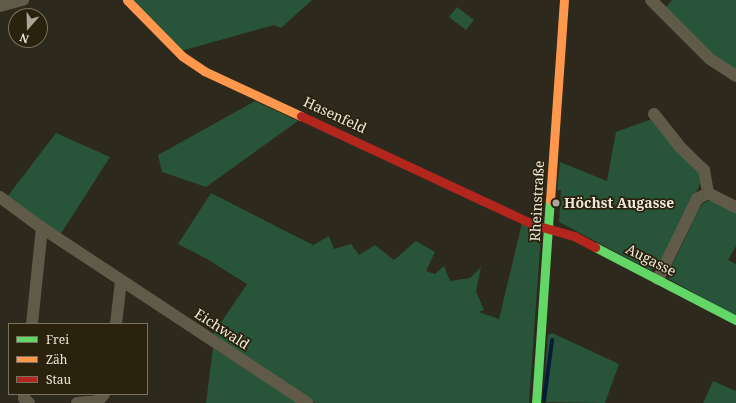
<!DOCTYPE html>
<html>
<head>
<meta charset="utf-8">
<style>
	body { margin:0 }
	#map { position:relative; width:736px; height:403px; overflow:hidden; background:#2e291d; font-family:"Noto Serif",serif }
	div>[style] { position:absolute }
	.green>* { inset:0; background:#28543a }
	.stream>* { height:3.5px; margin:-1.75px; padding:0 1.75px; transform-origin:1.75px; border-radius:1.75px; background:#041e35 }
	.street>* { height:12px; margin:-6px; padding:0 6px; transform-origin:6px; border-radius:6px; background:#605a49 }
	.fast>* { height:9px; margin:-4.5px; padding:0 4.5px; transform-origin:4.5px; border-radius:4.5px; background:#63d668 }
	.slow>* { height:9px; margin:-4.5px; padding:0 4.5px; transform-origin:4.5px; border-radius:4.5px; background:#ff974d }
	.jam>* { height:9px; margin:-4.5px; padding:0 4.5px; transform-origin:4.5px; border-radius:4.5px; background:#b3261e }
	.dots>* { width:11px; height:11px; translate:-50% -50%; box-sizing:border-box; border:2px solid #2a220d; border-radius:50% }
	span { translate:-50% -50%; white-space:nowrap; text-align:center; line-height:1.15; -webkit-text-stroke:3.5px #2a220d; paint-order:stroke }
	.street-label { font-size:14px; color:#eee9dc }
	.poi-label { font-size:14px; color:#eee9dc; font-weight:700 }
	.left { translate:0 -50%; text-align:left }
	.legend { position:absolute; left:8px; top:323px; width:140px; height:72px; box-sizing:border-box; background:#2a220d; border:1px solid #787260; margin:0; padding:5px 7px; list-style:none; font-size:12px; color:#eee9dc }
	.legend li { display:flex; align-items:center; gap:8px; height:20px }
	.legend b { width:20px; border:1px solid #787260 }
	.north { position:absolute; left:8px; top:8px; width:40px; height:40px; box-sizing:border-box; background:#2a220d; border:1px solid #787260; border-radius:50%; rotate:200deg; font-size:11px; font-weight:700; line-height:16px; text-align:center; color:#eee9dc }
	.north::after { content:''; display:block; margin:auto; width:14px; height:18px; background:#aba699; clip-path:polygon(50% 0,100% 100%,50% 72%,0 100%) }
</style>
</head>
<body>
<div id="map">
	<div class="green">
		<div style="clip-path:polygon(132px 0,312px 0,281px 28px,274px 25px,181px 51px)"></div>
		<div style="clip-path:polygon(672px 0,736px 0,736px 72px,698px 43px,664px 9px)"></div>
		<div style="clip-path:polygon(457px 7px,474px 20px,466px 30px,449px 17px)"></div>
		<div style="clip-path:polygon(255px 101px,298px 121px,206px 187px,162px 172px,158px 155px)"></div>
		<div style="clip-path:polygon(652px 119px,697px 168px,701px 177px,699px 187px,657px 268px,650px 270px,559px 222px,561px 190px,557px 190px,560px 162px,607px 181px,616px 132px)"></div>
		<div style="clip-path:polygon(56px 133px,110px 157px,60px 235px,7px 197px)"></div>
		<div style="clip-path:polygon(211px 193px,313px 245px,329px 236px,334px 249px,351px 244px,359px 255px,375px 245px,394px 260px,416px 241px,435px 252px,426px 271px,435px 274px,444px 266px,450px 281px,470px 278px,481px 267px,476px 291px,484px 310px,479px 312px,499px 319px,522px 223px,541px 234px,529px 403px,316px 403px,212px 336px,247px 284px,207px 259px,178px 244px)"></div>
		<div style="clip-path:polygon(710px 200px,736px 213px,736px 246px,728px 260px,736px 264px,736px 316px,669px 279px,669px 272px,698px 211px,702px 204px)"></div>
		<div style="clip-path:polygon(552px 333px,619px 364px,605px 403px,543px 402px,548px 335px)"></div>
		<div style="clip-path:polygon(213px 348px,299px 403px,206px 403px)"></div>
		<div style="clip-path:polygon(713px 381px,736px 391px,736px 403px,703px 403px)"></div>
	</div>
	<div class="stream">
		<div style="left:544px;top:401px;width:61px;rotate:-82.4deg"></div>
	</div>
	<div class="street">
		<div style="left:651px;top:0;width:83px;rotate:45deg"></div>
		<div style="left:710px;top:59px;width:31px;rotate:33deg"></div>
		<div style="left:0;top:6px;width:24px;rotate:-15deg"></div>
		<div style="left:654px;top:114px;width:43px;rotate:51.5deg"></div>
		<div style="left:681px;top:148px;width:32px;rotate:44deg"></div>
		<div style="left:704px;top:170px;width:23px;rotate:80deg"></div>
		<div style="left:0;top:197px;width:52px;rotate:36.4deg"></div>
		<div style="left:42px;top:228px;width:318px;rotate:33.4deg"></div>
		<div style="left:658px;top:279px;width:89px;rotate:-64deg"></div>
		<div style="left:697px;top:199px;width:13px;rotate:-29deg"></div>
		<div style="left:708px;top:193px;width:31px;rotate:27deg"></div>
		<div style="left:32px;top:324px;width:97px;rotate:-84.1deg"></div>
		<div style="left:116px;top:324px;width:43px;rotate:-83.4deg"></div>
		<div style="left:24px;top:394px;width:4px;rotate:90deg"></div>
		<div style="left:24px;top:398px;width:7px;rotate:45deg"></div>
		<div style="left:77px;top:403px;width:21px;rotate:-5deg"></div>
		<div style="left:98px;top:401px;width:9px;rotate:-49deg"></div>
	</div>
	<div class="fast">
		<div style="left:595px;top:247px;width:159px;rotate:27.4deg"></div>
		<div style="left:536px;top:403px;width:203px;rotate:-86.1deg"></div>
	</div>
	<div class="slow">
		<div style="left:127px;top:0;width:78px;rotate:45.5deg"></div>
		<div style="left:182px;top:56px;width:27px;rotate:34deg"></div>
		<div style="left:204px;top:71px;width:107px;rotate:24.9deg"></div>
		<div style="left:550px;top:200px;width:200px;rotate:-86deg"></div>
	</div>
	<div class="jam">
		<div style="left:301px;top:116px;width:258px;rotate:25deg"></div>
		<div style="left:535px;top:225px;width:41px;rotate:15.8deg"></div>
		<div style="left:574px;top:236px;width:24px;rotate:28deg"></div>
	</div>
	<div class="dots">
		<div style="left:556px;top:203px;background:#aba699"></div>
	</div>
	<div class="street-label">
		<span style="left:335px;top:115px;rotate:25deg">Hasenfeld</span>
		<span style="left:537px;top:201px;rotate:-87deg">Rheinstraße</span>
		<span style="left:651px;top:260px;rotate:27deg">Augasse</span>
		<span style="left:222px;top:329px;rotate:33deg">Eichwald</span>
	</div>
	<div class="poi-label">
		<span class="left" style="left:564px;top:203px">Höchst Augasse</span>
	</div>
	<ul class="legend">
	<li><b style="height:5px;background:#63d668"></b>Frei</li>
	<li><b style="height:5px;background:#ff974d"></b>Zäh</li>
	<li><b style="height:5px;background:#b3261e"></b>Stau</li>
	</ul>
	<div class="north">N</div>
</div>
</body>
</html>
